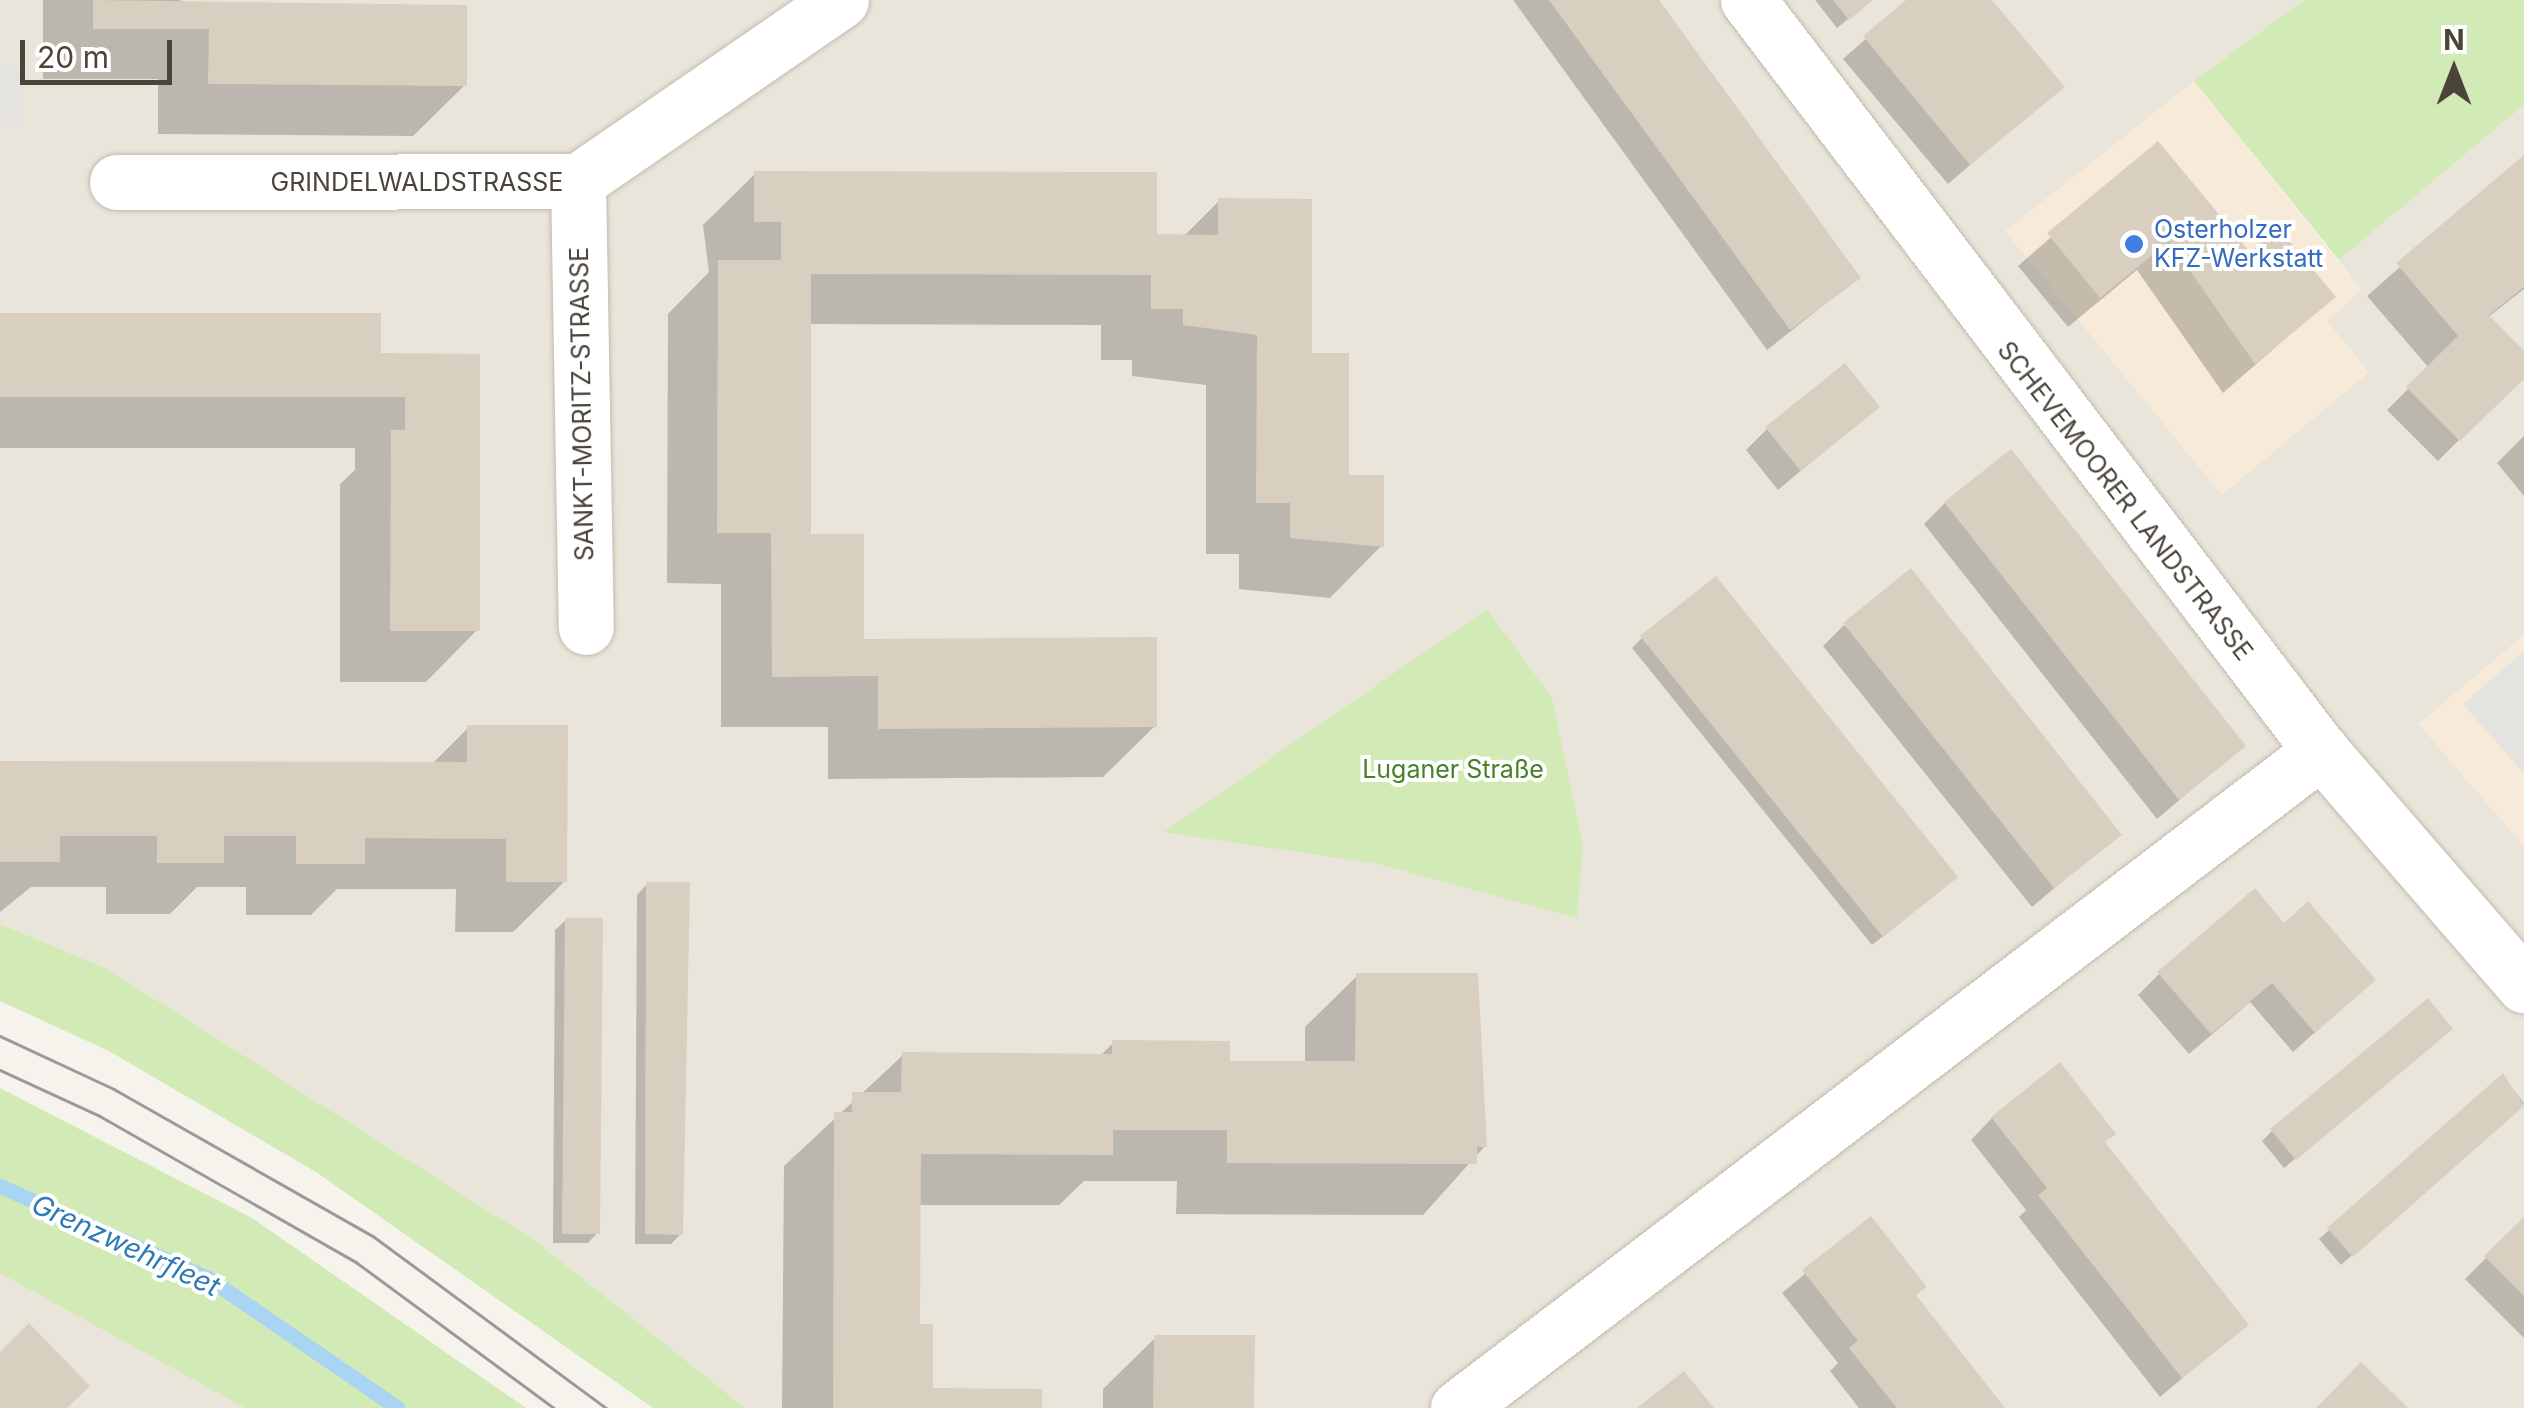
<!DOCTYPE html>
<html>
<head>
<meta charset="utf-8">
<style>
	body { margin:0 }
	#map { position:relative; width:2524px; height:1408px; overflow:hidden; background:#f6f3ec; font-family:Inter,sans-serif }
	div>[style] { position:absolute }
	.residential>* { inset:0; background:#eae5da }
	.commercial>* { inset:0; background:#f7ead8 }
	.green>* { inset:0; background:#d2eab5 }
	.parking>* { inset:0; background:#e5e3e0 }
	.shadow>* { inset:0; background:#0003 }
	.stream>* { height:15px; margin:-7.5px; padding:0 7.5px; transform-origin:7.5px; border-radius:7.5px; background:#a9d4f2 }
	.building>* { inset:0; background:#d8cfc1 }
	.roads { filter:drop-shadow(0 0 2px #c2bbae) drop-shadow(0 0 2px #c2bbae) }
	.minor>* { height:55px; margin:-27.5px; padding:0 27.5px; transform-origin:27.5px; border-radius:27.5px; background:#fff }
	.tertiary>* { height:55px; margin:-27.5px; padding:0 27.5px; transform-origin:27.5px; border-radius:27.5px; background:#fff }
	.tram>* { height:2.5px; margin:-1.25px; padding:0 1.25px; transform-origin:1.25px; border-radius:1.25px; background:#9a9a9a }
	.dots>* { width:28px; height:28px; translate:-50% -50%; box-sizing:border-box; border:5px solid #fff; border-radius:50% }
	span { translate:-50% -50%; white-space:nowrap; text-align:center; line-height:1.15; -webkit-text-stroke:8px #fff; paint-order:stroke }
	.street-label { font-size:25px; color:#4b4439 }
	.shop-label { font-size:25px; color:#366cbe }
	.left { translate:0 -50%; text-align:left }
	.park-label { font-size:25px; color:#4a7f2a }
	.water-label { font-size:28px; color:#2e7ab2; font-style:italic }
	.north { position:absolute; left:2404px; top:20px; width:100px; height:100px; -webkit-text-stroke:8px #fff; paint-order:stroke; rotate:0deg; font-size:28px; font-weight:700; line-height:40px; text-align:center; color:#4b4439 }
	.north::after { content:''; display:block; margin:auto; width:35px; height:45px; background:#4b4439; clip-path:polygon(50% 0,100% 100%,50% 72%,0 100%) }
	.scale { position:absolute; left:20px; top:40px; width:152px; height:45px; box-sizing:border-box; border:5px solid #4b4439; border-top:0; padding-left:12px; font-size:30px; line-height:35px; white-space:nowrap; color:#4b4439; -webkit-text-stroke:8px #fff; paint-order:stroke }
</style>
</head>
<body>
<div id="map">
	<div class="residential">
		<div style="clip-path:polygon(0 0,2304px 0,2006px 231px,2327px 321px,2361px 290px,2339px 260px,2524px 105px,2524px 635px,2419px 724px,2524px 846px,2524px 1408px,745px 1408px,537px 1242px,106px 968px,0 924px)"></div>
		<div style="clip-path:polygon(0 1273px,23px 1284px,245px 1408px,0 1408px)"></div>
	</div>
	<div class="commercial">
		<div style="clip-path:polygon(2194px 81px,2361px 290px,2327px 321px,2369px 372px,2222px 495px,2005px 231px)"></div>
		<div style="clip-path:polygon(2524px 635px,2524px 846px,2419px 724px)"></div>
	</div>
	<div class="green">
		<div style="clip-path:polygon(2304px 0,2524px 0,2524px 105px,2339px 260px,2194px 81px)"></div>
		<div style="clip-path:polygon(1487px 609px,1552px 698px,1583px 846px,1577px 918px,1378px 864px,1164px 832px)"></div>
		<div style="clip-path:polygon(0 924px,106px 968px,537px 1242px,745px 1408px,653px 1408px,316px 1172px,109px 1051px,0 1001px)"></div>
		<div style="clip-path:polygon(0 1088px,252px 1218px,526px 1408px,245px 1408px,0 1273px)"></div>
	</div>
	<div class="parking">
		<div style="clip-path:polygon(0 36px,0 65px,25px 66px,25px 125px,0 125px)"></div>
		<div style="clip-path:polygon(2524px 651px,2524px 774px,2463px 704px)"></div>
	</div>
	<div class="shadow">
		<div style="clip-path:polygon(43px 0,179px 0,465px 85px,413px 136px,158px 134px,158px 79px,43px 79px)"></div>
		<div style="clip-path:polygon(1513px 0,1655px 0,1858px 278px,1767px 350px)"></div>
		<div style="clip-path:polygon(1815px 0,1871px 0,1837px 28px)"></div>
		<div style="clip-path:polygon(1910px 0,1989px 0,2061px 87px,1948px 184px,1843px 59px)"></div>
		<div style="clip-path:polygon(2158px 144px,2250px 255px,2333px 297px,2223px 393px,2137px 270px,2068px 327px,2018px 266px)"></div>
		<div style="clip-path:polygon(2524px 158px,2524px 289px,2487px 318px,2524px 355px,2524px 375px,2438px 461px,2387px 410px,2429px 368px,2367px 296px)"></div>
		<div style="clip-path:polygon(755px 174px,1155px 236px,1183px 237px,1219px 201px,1309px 356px,1346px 478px,1381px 546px,1330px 598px,1239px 589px,1239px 554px,1206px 554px,1206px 385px,1132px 376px,1132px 360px,1101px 360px,1101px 325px,809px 324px,808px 536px,862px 641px,1155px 726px,1103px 777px,828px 779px,828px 727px,721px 727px,721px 584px,667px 583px,668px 314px,709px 272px,703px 225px)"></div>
		<div style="clip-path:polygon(0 315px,378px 356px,478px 357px,477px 630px,426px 682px,340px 682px,340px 484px,355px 470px,355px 448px,0 448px)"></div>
		<div style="clip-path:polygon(1877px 406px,1778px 490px,1746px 450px,1767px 429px)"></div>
		<div style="clip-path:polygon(2524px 436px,2524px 496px,2497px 463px)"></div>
		<div style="clip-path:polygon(1945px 503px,2243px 746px,2157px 819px,1924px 524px)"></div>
		<div style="clip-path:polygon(1844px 625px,2118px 834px,2032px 907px,1823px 646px)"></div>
		<div style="clip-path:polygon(1642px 638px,1945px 887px,1872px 945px,1632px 648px)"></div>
		<div style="clip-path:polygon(468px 728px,565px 881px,513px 932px,455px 932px,456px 889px,337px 889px,311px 915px,246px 915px,246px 887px,197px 887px,170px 914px,106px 914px,106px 887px,31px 887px,0 912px,0 763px,432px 764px)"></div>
		<div style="clip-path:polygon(647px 884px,681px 1234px,671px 1244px,635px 1244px,637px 895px)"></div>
		<div style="clip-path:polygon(566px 920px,598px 1232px,588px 1243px,553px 1243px,555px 930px)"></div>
		<div style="clip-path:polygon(2284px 926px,2373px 980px,2293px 1052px,2250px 1002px,2189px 1054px,2138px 995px,2159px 974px)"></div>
		<div style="clip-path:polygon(1357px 976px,1485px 1146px,1423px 1215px,1176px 1214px,1177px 1181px,1084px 1181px,1059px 1205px,918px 1205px,917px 1327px,931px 1390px,1040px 1408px,782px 1408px,784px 1166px,903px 1055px,1100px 1056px,1113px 1043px,1228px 1063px,1305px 1063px,1305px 1027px)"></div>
		<div style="clip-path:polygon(2440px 1038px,2284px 1168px,2262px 1141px,2272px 1131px)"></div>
		<div style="clip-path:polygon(2503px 1077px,2524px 1103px,2341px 1265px,2319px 1239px)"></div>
		<div style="clip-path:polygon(1992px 1118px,2103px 1143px,2245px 1325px,2160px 1397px,2019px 1217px,2026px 1210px,1971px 1140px)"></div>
		<div style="clip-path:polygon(1871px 1219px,1914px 1297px,2002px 1408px,1859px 1408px,1830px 1371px,1838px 1363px,1782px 1293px)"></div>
		<div style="clip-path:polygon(2524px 1220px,2524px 1338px,2465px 1279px)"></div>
		<div style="clip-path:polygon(1155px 1338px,1252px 1408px,1103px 1408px,1103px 1389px)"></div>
	</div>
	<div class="stream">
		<div style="left:0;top:1186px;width:227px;rotate:23.9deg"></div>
		<div style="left:208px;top:1278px;width:230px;rotate:34.4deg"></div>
	</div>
	<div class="building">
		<div style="clip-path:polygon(93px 0,467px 5px,467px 86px,208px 84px,209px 29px,93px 29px)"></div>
		<div style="clip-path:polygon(1549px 0,1659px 0,1861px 278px,1790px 330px)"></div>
		<div style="clip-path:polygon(1833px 0,1873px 0,1849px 20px)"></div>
		<div style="clip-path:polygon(1906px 0,1992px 0,2065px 87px,1970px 165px,1863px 36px)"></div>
		<div style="clip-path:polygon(2158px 141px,2250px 252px,2279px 229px,2336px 297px,2255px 364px,2169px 241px,2100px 298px,2047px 233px)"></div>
		<div style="clip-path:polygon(2524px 155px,2524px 287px,2489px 315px,2524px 351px,2524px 379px,2460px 441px,2406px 387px,2458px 336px,2396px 263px)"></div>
		<div style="clip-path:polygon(754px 171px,1157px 172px,1157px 234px,1218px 235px,1218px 198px,1312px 199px,1312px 353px,1349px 353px,1349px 475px,1384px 475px,1384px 547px,1290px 538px,1290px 503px,1256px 503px,1257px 335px,1183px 325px,1183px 309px,1151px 309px,1151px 275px,811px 274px,811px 534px,864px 534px,864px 639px,1157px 637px,1157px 727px,878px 729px,878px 676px,772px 677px,771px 533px,717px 533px,718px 260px,781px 260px,781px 222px,754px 222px)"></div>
		<div style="clip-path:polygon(0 313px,381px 313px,381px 353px,480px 354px,480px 631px,390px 631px,391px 430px,405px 430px,405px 397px,0 397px)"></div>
		<div style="clip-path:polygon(1845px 363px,1880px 407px,1801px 471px,1765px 427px)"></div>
		<div style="clip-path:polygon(2011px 449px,2246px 746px,2179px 800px,1944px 502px)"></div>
		<div style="clip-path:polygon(1911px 568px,2122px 835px,2054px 888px,1843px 623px)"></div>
		<div style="clip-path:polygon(1716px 576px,1958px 877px,1883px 937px,1640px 636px)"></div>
		<div style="clip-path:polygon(467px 725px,568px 725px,567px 882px,506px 882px,506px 839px,365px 838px,365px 864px,296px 864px,296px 836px,224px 836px,224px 863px,157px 863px,157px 836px,60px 836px,60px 862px,0 862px,0 761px,467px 762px)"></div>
		<div style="clip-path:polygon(646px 882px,690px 882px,683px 1235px,645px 1234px)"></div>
		<div style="clip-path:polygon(2255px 888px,2284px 923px,2308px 901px,2376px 980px,2315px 1033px,2272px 983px,2211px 1034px,2157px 972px)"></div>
		<div style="clip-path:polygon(565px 918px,603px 918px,600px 1234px,562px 1234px)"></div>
		<div style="clip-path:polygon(1356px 973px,1478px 973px,1487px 1147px,1477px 1147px,1477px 1164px,1227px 1163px,1227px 1130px,1113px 1130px,1113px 1155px,921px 1154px,920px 1324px,933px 1324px,933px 1388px,1042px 1389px,1042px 1408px,833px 1408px,834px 1112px,852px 1112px,852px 1092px,901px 1092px,902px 1052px,1112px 1054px,1112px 1040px,1230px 1041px,1230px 1061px,1355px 1061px)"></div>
		<div style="clip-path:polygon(2428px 998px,2453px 1029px,2296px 1160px,2270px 1129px)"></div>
		<div style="clip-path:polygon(2060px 1062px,2116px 1134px,2105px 1142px,2249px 1325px,2182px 1378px,2038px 1195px,2047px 1188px,1991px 1117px)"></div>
		<div style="clip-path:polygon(2503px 1073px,2524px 1106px,2353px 1257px,2327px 1228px)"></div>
		<div style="clip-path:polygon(1871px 1216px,1927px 1287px,1916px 1295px,2005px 1408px,1897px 1408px,1849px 1348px,1858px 1341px,1802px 1270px)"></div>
		<div style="clip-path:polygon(2524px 1217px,2524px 1296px,2484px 1256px)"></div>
		<div style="clip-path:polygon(29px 1323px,90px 1386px,67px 1408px,0 1408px,0 1352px)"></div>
		<div style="clip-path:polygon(1154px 1335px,1255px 1335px,1254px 1408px,1153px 1408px)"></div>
		<div style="clip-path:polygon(2361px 1362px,2408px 1408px,2316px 1408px)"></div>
		<div style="clip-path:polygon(1684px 1371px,1714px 1408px,1637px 1408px)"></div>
	</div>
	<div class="roads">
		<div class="minor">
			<div style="left:578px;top:181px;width:446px;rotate:89deg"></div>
			<div style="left:117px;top:182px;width:461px;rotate:-0.1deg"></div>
			<div style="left:578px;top:181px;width:319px;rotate:-34.5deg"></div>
			<div style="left:1458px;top:1408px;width:1085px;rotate:-37.28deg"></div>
		</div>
		<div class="tertiary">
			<div style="left:1748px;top:0;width:945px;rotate:52.66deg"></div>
			<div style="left:2321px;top:751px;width:310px;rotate:49.1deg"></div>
		</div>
	</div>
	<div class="tram">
		<div style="left:0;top:1036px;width:126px;rotate:24.9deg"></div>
		<div style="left:114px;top:1089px;width:298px;rotate:29.6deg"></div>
		<div style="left:373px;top:1236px;width:290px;rotate:36.4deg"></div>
		<div style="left:0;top:1070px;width:110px;rotate:24.7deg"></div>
		<div style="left:100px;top:1116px;width:295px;rotate:29.7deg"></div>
		<div style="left:356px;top:1262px;width:246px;rotate:36.4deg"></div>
	</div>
	<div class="dots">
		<div style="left:2134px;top:244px;background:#3f7fe0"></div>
	</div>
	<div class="street-label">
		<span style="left:417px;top:182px">GRINDELWALDSTRASSE</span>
		<span style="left:582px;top:404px;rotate:-91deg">SANKT-MORITZ-STRASSE</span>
		<span style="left:2125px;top:501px;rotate:52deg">SCHEVEMOORER LANDSTRASSE</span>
	</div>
	<div class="shop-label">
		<span class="left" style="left:2154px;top:244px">Osterholzer<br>KFZ-Werkstatt</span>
	</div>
	<div class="park-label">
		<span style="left:1453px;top:769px">Luganer Straße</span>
	</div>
	<div class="water-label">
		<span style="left:126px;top:1245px;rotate:25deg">Grenzwehrfleet</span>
	</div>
	<div class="north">N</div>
	<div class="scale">20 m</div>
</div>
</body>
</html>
